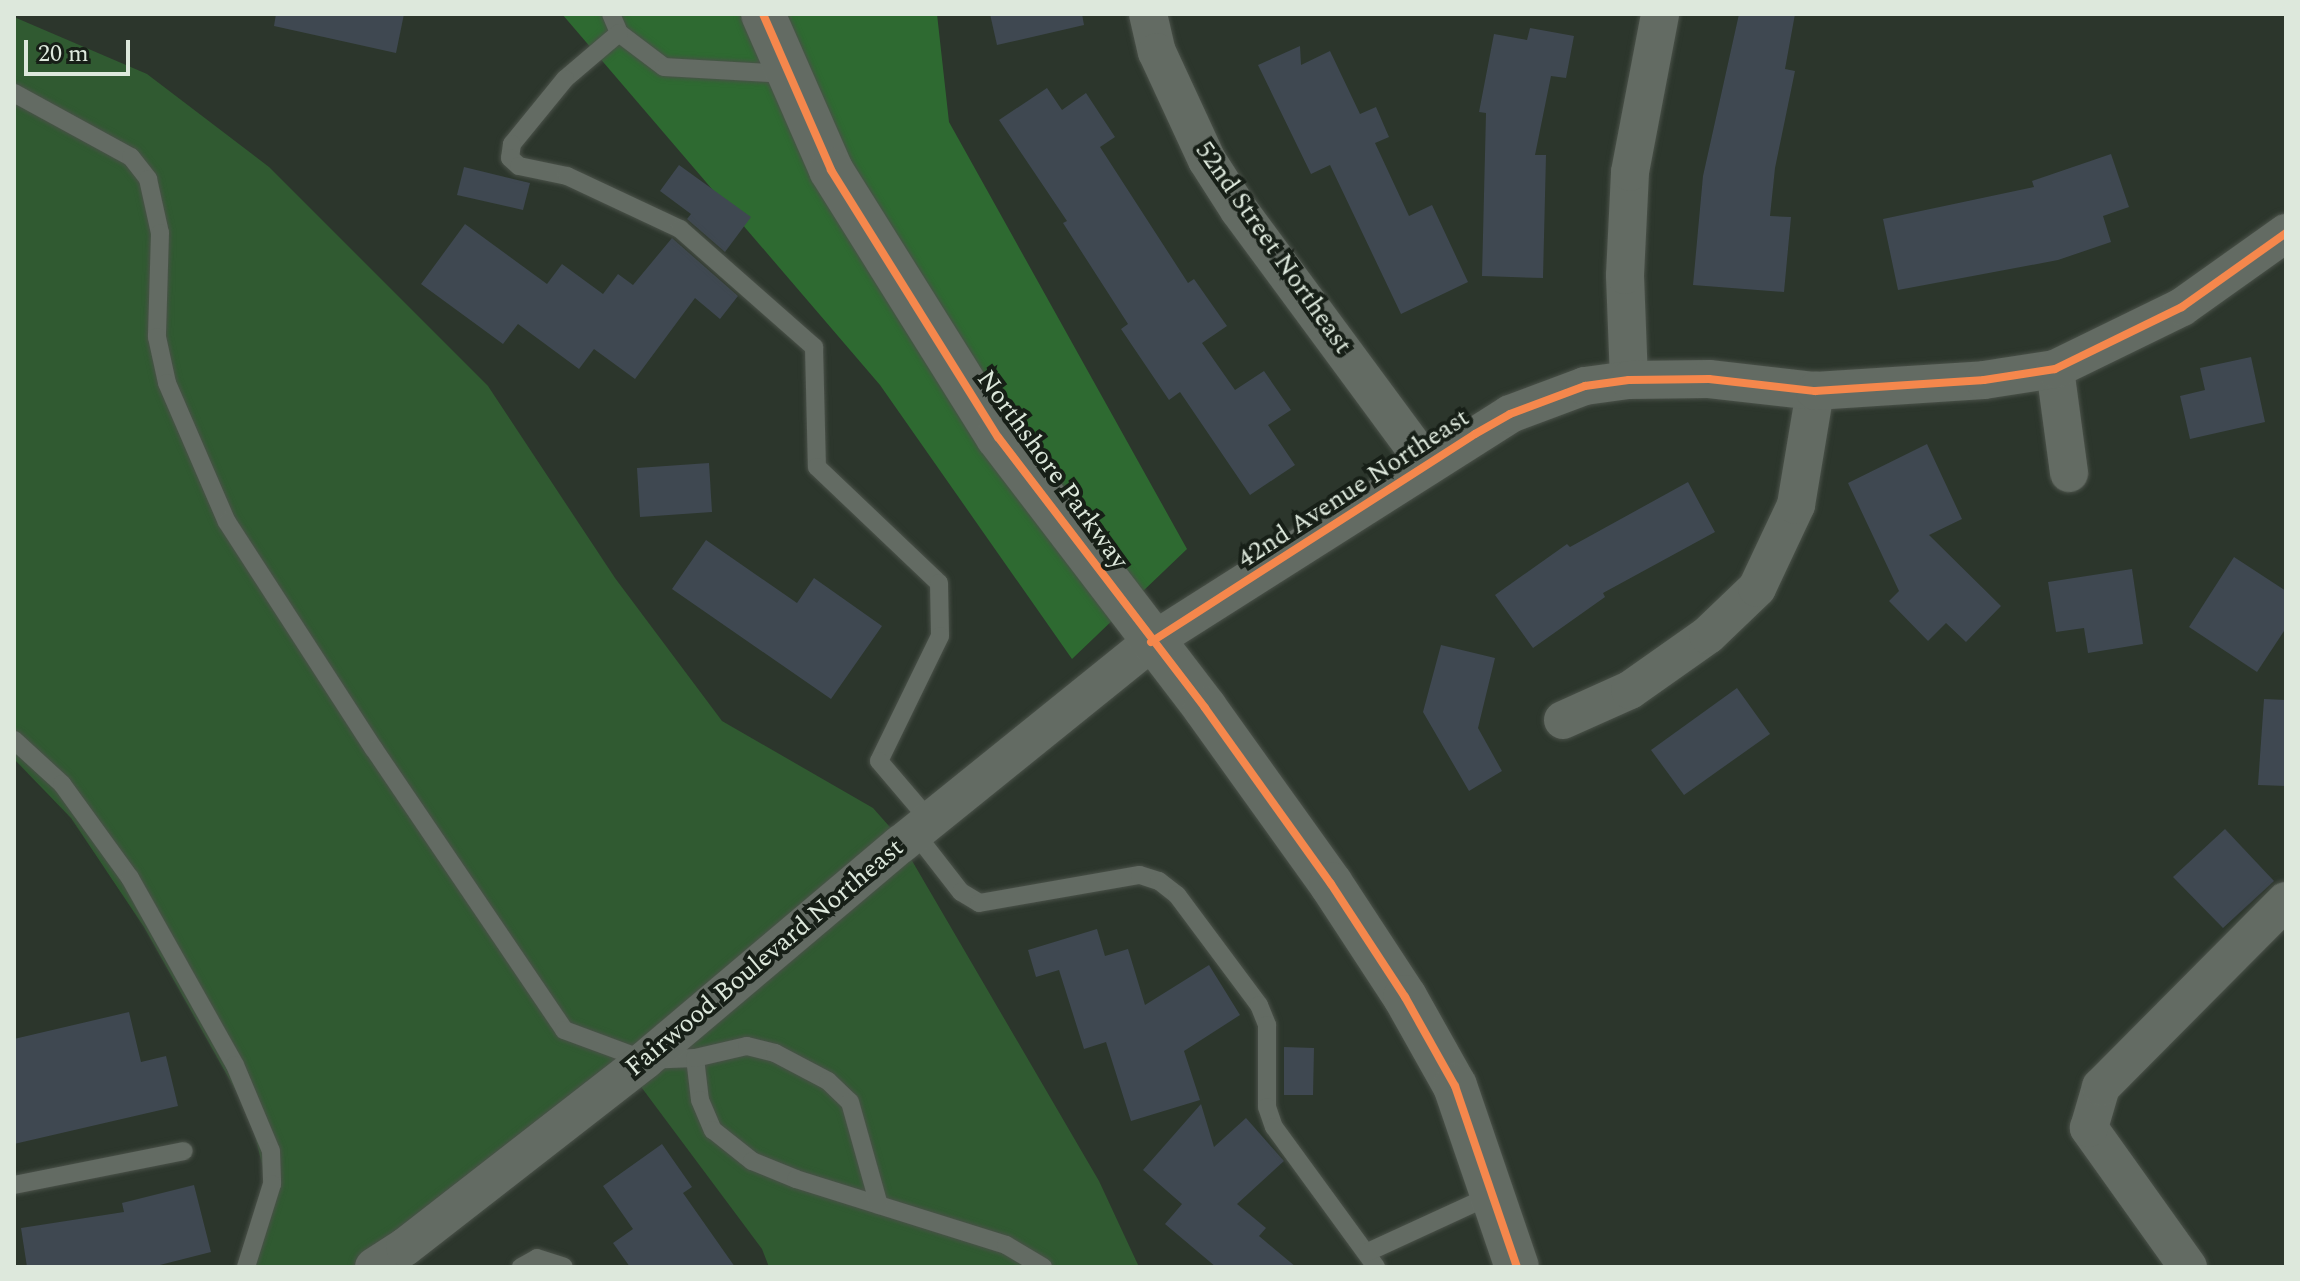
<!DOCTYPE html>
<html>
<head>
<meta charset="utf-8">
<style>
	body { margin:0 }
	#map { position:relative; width:2300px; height:1281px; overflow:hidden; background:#2c362c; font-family:Spectral,serif }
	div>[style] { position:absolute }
	.green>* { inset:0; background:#305a31 }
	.forest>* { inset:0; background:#2e6a31 }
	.building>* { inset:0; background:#3f4851 }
	.roads { filter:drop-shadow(0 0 2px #4a5149) drop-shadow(0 0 2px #4a5149) }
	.lane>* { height:18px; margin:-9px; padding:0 9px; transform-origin:9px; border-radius:9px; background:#636b63 }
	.street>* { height:38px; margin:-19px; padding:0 19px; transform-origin:19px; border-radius:19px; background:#636b63 }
	.secondary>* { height:44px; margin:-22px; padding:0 22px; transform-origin:22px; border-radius:22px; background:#636b63 }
	.cycleway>* { height:8px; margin:-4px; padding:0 4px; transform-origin:4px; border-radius:4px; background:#f5874c }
	span { translate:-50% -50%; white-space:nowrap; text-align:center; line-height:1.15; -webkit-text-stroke:8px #171f17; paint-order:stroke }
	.street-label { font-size:26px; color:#dde8dc }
	.frame { position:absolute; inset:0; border:16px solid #dde8dc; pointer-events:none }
	.scale { position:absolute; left:24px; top:40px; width:106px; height:36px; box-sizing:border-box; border:4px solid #dde8dc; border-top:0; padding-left:10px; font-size:24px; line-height:28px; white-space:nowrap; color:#dde8dc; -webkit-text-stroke:6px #171f17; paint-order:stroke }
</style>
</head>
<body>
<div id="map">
	<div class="green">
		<div style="clip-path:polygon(14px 17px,147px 74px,269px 167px,488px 386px,615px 578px,722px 721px,873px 808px,897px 835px,1099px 1181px,1139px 1267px,769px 1267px,762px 1249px,630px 1072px,374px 1267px,247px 1267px,265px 1176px,250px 1116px,144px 927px,71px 818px,14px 759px)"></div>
	</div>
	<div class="forest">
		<div style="clip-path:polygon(562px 14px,937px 14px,949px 122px,1187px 549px,1072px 659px,880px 385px)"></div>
	</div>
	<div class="building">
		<div style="clip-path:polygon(276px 14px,404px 14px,396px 53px,274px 26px)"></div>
		<div style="clip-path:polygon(990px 14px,1082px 14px,1084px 25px,997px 45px)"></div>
		<div style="clip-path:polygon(1739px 14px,1795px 14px,1785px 69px,1795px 71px,1775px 168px,1770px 216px,1791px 217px,1784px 292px,1693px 285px,1703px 176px)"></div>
		<div style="clip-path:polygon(1530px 28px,1574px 36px,1566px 78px,1551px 76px,1535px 155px,1546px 155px,1543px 278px,1482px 276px,1486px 113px,1479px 112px,1494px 34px,1527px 40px)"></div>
		<div style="clip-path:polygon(1300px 46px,1301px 65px,1330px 51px,1360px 114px,1376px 107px,1389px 137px,1375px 143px,1409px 216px,1432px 205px,1468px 282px,1401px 314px,1330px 165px,1311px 174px,1258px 65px)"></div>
		<div style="clip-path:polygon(1047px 88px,1062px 110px,1086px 93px,1115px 137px,1100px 147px,1188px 283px,1194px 279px,1227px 326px,1202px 343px,1235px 390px,1264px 371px,1291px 410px,1268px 425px,1295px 465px,1250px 495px,1180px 392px,1169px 400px,1121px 329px,1128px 324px,1063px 223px,1067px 221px,999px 120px)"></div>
		<div style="clip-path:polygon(2111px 154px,2129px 207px,2103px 216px,2111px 242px,2058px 260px,1898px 290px,1883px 219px,2034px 187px,2032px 181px)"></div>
		<div style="clip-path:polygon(679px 165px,751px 217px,725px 252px,687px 219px,691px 214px,660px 191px)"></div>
		<div style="clip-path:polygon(464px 167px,530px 183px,523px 210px,457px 195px)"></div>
		<div style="clip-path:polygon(465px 224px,547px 284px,562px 264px,603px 294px,618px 274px,633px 285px,672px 238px,738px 296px,720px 319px,695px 298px,635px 379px,594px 349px,579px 369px,518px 324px,503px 344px,421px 284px)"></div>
		<div style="clip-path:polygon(2251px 357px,2265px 422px,2190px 439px,2180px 396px,2205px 390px,2200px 368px)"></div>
		<div style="clip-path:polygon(1927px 444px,1962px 519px,1929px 535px,2001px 606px,1966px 642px,1946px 623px,1928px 641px,1889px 601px,1899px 591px,1848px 483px)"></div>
		<div style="clip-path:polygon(709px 463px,712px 512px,640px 517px,637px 468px)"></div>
		<div style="clip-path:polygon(1688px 482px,1715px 532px,1603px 593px,1605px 597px,1533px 648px,1495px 595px,1567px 544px,1570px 547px)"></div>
		<div style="clip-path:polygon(706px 540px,797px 603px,814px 578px,882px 626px,831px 699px,672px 589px)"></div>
		<div style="clip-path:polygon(2234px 557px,2286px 591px,2286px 628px,2257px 672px,2189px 627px)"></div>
		<div style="clip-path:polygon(2132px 569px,2143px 644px,2088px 653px,2084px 628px,2056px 632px,2048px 582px)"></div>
		<div style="clip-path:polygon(1441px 645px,1495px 658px,1478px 728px,1502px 771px,1469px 791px,1423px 712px)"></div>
		<div style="clip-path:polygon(1737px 688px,1770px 734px,1684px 795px,1651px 750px)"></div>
		<div style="clip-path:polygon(2264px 699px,2286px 700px,2286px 786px,2258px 785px)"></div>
		<div style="clip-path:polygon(2225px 829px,2274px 881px,2223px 928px,2173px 877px)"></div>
		<div style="clip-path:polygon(1097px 929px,1105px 956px,1128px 949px,1145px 1005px,1209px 965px,1240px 1015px,1184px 1051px,1200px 1100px,1131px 1121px,1106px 1042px,1084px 1049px,1059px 970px,1036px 977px,1028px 950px)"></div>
		<div style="clip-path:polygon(129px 1012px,141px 1062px,166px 1056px,178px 1106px,14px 1144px,14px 1039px)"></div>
		<div style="clip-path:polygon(1284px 1047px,1314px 1048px,1313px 1095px,1284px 1095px)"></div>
		<div style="clip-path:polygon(1201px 1104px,1214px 1147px,1246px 1118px,1284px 1161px,1237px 1204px,1266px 1228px,1259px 1236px,1296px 1267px,1216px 1267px,1165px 1224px,1182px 1204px,1143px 1170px)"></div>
		<div style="clip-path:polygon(662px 1144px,692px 1187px,683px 1193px,735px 1267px,630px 1267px,613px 1243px,633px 1229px,603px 1186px)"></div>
		<div style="clip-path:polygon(194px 1185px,211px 1252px,152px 1267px,27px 1267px,21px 1228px,124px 1212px,122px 1203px)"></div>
	</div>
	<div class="roads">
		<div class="lane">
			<div style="left:611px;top:14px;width:21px;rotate:67deg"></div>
			<div style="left:619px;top:33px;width:56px;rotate:37.1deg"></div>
			<div style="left:664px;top:67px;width:123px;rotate:3.3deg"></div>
			<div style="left:619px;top:33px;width:71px;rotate:139.6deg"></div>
			<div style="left:565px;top:79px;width:84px;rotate:129.2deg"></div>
			<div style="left:512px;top:144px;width:14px;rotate:98deg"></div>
			<div style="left:510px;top:158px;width:12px;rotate:42deg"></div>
			<div style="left:519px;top:166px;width:49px;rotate:11.8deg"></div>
			<div style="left:567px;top:176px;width:125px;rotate:25.1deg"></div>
			<div style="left:680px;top:229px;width:179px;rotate:41.4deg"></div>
			<div style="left:814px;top:347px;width:120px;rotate:88.6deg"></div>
			<div style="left:817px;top:467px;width:168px;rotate:43.6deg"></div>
			<div style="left:939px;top:583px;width:53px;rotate:88.9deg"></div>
			<div style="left:940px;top:636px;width:139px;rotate:116deg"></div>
			<div style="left:879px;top:761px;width:79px;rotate:49.6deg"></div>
			<div style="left:14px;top:93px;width:133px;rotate:28.7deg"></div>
			<div style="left:131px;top:157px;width:28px;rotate:52deg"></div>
			<div style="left:148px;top:179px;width:55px;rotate:77.5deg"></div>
			<div style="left:160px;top:233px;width:104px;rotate:91.7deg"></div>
			<div style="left:157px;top:337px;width:47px;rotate:77.7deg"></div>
			<div style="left:167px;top:383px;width:151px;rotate:66.7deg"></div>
			<div style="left:227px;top:522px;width:270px;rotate:57.1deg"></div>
			<div style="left:374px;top:749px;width:339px;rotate:55.9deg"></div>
			<div style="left:564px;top:1030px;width:86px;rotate:20.3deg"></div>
			<div style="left:645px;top:1060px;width:50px;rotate:-2.3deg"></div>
			<div style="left:695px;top:1058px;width:42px;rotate:83.2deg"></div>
			<div style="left:700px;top:1100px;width:33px;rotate:67deg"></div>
			<div style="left:713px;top:1130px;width:50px;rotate:38.5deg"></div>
			<div style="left:752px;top:1161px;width:48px;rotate:22.2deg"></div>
			<div style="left:796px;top:1179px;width:220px;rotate:17.4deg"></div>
			<div style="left:1006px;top:1245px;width:43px;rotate:30.7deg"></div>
			<div style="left:14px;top:740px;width:65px;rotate:42.5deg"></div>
			<div style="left:62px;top:784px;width:116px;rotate:54.1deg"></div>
			<div style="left:130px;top:878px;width:214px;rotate:60.7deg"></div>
			<div style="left:235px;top:1065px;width:93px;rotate:67.3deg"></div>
			<div style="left:271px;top:1151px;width:33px;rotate:88deg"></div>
			<div style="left:272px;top:1184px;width:87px;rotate:107.4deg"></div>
			<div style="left:915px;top:833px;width:75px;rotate:52.1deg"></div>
			<div style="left:961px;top:892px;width:21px;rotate:31deg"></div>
			<div style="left:979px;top:903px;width:163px;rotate:-9.9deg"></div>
			<div style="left:1140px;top:875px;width:20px;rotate:18deg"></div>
			<div style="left:1159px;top:881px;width:23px;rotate:38deg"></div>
			<div style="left:1177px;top:895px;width:137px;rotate:53.3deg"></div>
			<div style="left:1259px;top:1005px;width:22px;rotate:68deg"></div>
			<div style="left:1267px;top:1025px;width:82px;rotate:90deg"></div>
			<div style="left:1267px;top:1107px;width:21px;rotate:71deg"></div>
			<div style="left:1274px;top:1127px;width:173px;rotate:53.9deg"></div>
			<div style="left:695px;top:1058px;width:53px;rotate:-13deg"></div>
			<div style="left:747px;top:1046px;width:29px;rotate:14deg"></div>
			<div style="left:775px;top:1053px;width:60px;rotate:27.8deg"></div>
			<div style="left:828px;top:1081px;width:30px;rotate:44deg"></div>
			<div style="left:850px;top:1102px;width:107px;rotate:74.3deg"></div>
			<div style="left:14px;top:1185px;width:173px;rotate:-11.3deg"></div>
			<div style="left:1368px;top:1252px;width:136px;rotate:-24.7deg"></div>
			<div style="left:521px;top:1267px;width:18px;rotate:-29deg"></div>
			<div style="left:537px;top:1258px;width:28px;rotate:18deg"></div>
		</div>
		<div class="street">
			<div style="left:1148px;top:14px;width:39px;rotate:77deg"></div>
			<div style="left:1157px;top:52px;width:119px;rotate:65.2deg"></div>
			<div style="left:1207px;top:160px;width:59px;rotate:57.4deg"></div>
			<div style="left:1239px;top:210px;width:318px;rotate:53.6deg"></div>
			<div style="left:2055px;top:369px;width:105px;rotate:82.3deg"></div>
			<div style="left:1629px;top:380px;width:105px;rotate:-92.2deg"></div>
			<div style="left:1625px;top:275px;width:103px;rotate:-87.2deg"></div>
			<div style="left:1630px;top:172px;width:161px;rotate:-79.2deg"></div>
			<div style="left:1563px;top:720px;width:73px;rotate:-24.1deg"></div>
			<div style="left:1630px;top:690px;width:95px;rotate:-35.2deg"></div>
			<div style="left:1708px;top:635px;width:68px;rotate:-43.8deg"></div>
			<div style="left:1757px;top:588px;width:92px;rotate:-64.8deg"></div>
			<div style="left:1796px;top:505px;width:116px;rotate:-80.5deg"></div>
			<div style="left:374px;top:1267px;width:37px;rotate:-33deg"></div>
			<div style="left:405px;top:1247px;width:304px;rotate:-37.9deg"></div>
			<div style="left:645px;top:1060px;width:335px;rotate:-40.2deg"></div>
			<div style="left:901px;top:844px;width:321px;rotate:-38.9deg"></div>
			<div style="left:1151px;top:642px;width:425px;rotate:-32.4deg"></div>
			<div style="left:1510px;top:414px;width:80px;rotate:-20.5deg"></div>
			<div style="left:1585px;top:386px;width:44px;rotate:-7.8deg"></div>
			<div style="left:1629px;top:380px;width:80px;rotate:-0.7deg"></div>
			<div style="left:1709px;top:379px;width:107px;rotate:6.5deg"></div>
			<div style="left:1815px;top:391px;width:169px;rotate:-3.7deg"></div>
			<div style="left:1984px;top:380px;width:72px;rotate:-8.8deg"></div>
			<div style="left:2055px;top:369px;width:141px;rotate:-26deg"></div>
			<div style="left:2182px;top:307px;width:128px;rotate:-35.4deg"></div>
			<div style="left:2188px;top:1267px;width:171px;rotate:-125.5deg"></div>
			<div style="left:2089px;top:1128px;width:43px;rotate:-73.7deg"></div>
			<div style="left:2101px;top:1087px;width:262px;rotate:-45.2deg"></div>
		</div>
		<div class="secondary">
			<div style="left:763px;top:14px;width:170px;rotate:66.4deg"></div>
			<div style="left:831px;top:170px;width:315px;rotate:58deg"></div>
			<div style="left:998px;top:437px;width:341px;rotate:52.6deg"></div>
			<div style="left:1205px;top:708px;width:216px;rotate:54.4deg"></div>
			<div style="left:1331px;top:884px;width:135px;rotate:56.8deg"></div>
			<div style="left:1405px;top:997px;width:102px;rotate:60.7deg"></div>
			<div style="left:1455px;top:1086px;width:191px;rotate:71.1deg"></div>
		</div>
	</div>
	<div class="cycleway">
		<div style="left:763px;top:14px;width:170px;rotate:66.4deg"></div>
		<div style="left:831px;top:170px;width:315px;rotate:58deg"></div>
		<div style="left:998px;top:437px;width:341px;rotate:52.6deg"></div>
		<div style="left:1205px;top:708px;width:216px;rotate:54.4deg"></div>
		<div style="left:1331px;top:884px;width:135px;rotate:56.8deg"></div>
		<div style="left:1405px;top:997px;width:102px;rotate:60.7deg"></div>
		<div style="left:1455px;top:1086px;width:191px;rotate:71.1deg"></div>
		<div style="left:1151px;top:642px;width:385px;rotate:-32.7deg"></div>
		<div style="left:1475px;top:434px;width:40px;rotate:-29.7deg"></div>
		<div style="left:1510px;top:414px;width:80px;rotate:-20.5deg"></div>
		<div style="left:1585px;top:386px;width:44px;rotate:-7.8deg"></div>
		<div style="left:1629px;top:380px;width:80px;rotate:-0.7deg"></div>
		<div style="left:1709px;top:379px;width:107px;rotate:6.5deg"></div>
		<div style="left:1815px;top:391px;width:169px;rotate:-3.7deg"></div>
		<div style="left:1984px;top:380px;width:72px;rotate:-8.8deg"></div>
		<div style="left:2055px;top:369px;width:141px;rotate:-26deg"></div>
		<div style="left:2182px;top:307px;width:128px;rotate:-35.4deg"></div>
	</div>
	<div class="street-label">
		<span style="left:1273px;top:248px;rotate:55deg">52nd Street Northeast</span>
		<span style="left:1052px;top:470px;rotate:54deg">Northshore Parkway</span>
		<span style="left:1354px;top:489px;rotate:-33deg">42nd Avenue Northeast</span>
		<span style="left:765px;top:958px;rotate:-40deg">Fairwood Boulevard Northeast</span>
	</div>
	<div class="frame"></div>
	<div class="scale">20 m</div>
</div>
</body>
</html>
